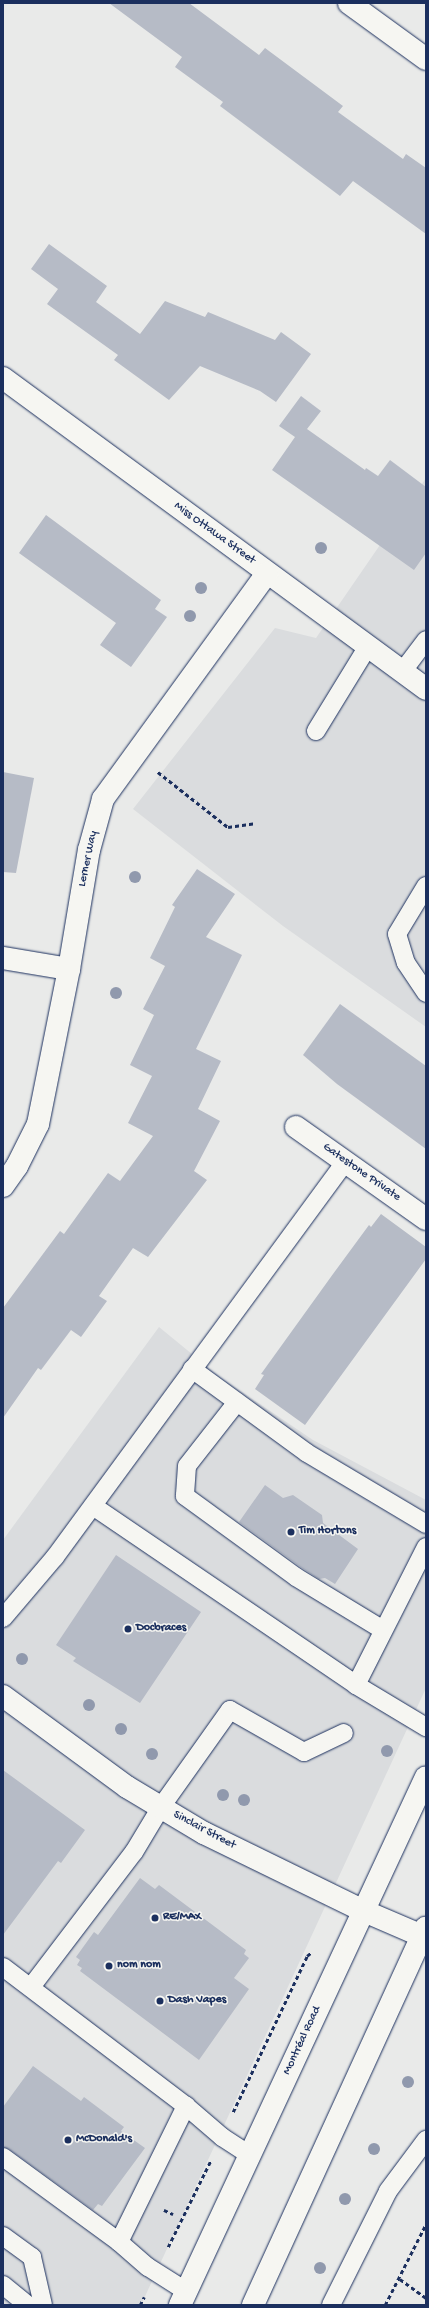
<!DOCTYPE html>
<html>
<head>
<meta charset="utf-8">
<style>
	body { margin:0 }
	#map { position:relative; width:429px; height:2308px; overflow:hidden; background:#e9eae9; font-family:"Gochi Hand",sans-serif }
	div>[style] { position:absolute }
	.built>* { inset:0; background:#dadcde }
	.building>* { inset:0; background:#b6bbc6 }
	.path>* { height:2.5px; margin-top:-1.25px; transform-origin:0; background:repeating-linear-gradient(90deg,#1b2f5e 0 4px,transparent 0 7px) }
	.roads { filter:drop-shadow(0 0 1px #1b2f5e) drop-shadow(0 0 1px #1b2f5e) }
	.service>* { height:18px; margin:-9px; padding:0 9px; transform-origin:9px; border-radius:9px; background:#f6f6f2 }
	.minor>* { height:22px; margin:-11px; padding:0 11px; transform-origin:11px; border-radius:11px; background:#f6f6f2 }
	.primary>* { height:22px; margin:-11px; padding:0 11px; transform-origin:11px; border-radius:11px; background:#f6f6f2 }
	.trees>* { width:12px; height:12px; margin:-6px; border-radius:50%; background:#9099ad }
	.dots>* { width:11px; height:11px; translate:-50% -50%; box-sizing:border-box; border:2px solid #f6f6f2; border-radius:50% }
	span { translate:-50% -50%; white-space:nowrap; text-align:center; line-height:1.15; -webkit-text-stroke:3px #f6f6f2; paint-order:stroke }
	.street-label { font-size:12px; color:#1b2f5e }
	.poi-label { font-size:12px; color:#1b2f5e; font-weight:700 }
	.left { translate:0 -50%; text-align:left }
	.frame { position:absolute; inset:0; border:4px solid #1b2f5e; pointer-events:none }
</style>
</head>
<body>
<div id="map">
	<div class="built">
		<div style="clip-path:polygon(426px 478px,426px 1027px,283px 926px,133px 809px,275px 628px,316px 638px)"></div>
		<div style="clip-path:polygon(159px 1327px,220px 1377px,313px 1440px,426px 1500px,426px 1688px,141px 2305px,3px 2305px,3px 1540px)"></div>
	</div>
	<div class="building">
		<div style="clip-path:polygon(109px 3px,189px 3px,259px 55px,265px 48px,343px 106px,338px 112px,403px 159px,406px 154px,426px 168px,426px 234px,353px 181px,340px 196px,220px 106px,223px 102px,175px 67px,182px 57px)"></div>
		<div style="clip-path:polygon(49px 244px,107px 286px,96px 302px,140px 334px,165px 301px,205px 317px,208px 312px,275px 340px,281px 332px,311px 354px,276px 402px,260px 391px,200px 366px,169px 400px,114px 360px,118px 355px,47px 304px,58px 289px,31px 269px)"></div>
		<div style="clip-path:polygon(301px 396px,321px 411px,307px 429px,365px 470px,366px 468px,378px 476px,390px 460px,426px 487px,426px 553px,414px 570px,272px 470px,295px 437px,279px 426px)"></div>
		<div style="clip-path:polygon(46px 515px,161px 600px,155px 609px,167px 617px,131px 667px,100px 645px,116px 623px,19px 553px)"></div>
		<div style="clip-path:polygon(3px 772px,34px 778px,16px 873px,3px 872px)"></div>
		<div style="clip-path:polygon(197px 869px,235px 894px,206px 937px,242px 955px,196px 1049px,221px 1061px,198px 1109px,220px 1121px,194px 1171px,207px 1180px,148px 1257px,133px 1248px,99px 1296px,107px 1301px,81px 1337px,71px 1330px,41px 1370px,38px 1368px,3px 1418px,3px 1308px,60px 1231px,64px 1234px,108px 1173px,120px 1181px,153px 1136px,128px 1123px,152px 1076px,130px 1065px,154px 1015px,143px 1009px,165px 966px,150px 958px,175px 907px,172px 905px)"></div>
		<div style="clip-path:polygon(340px 1004px,426px 1066px,426px 1149px,337px 1084px,303px 1055px)"></div>
		<div style="clip-path:polygon(381px 1214px,426px 1247px,426px 1259px,305px 1425px,255px 1389px,264px 1375px,261px 1374px,333px 1274px,369px 1225px,371px 1227px)"></div>
		<div style="clip-path:polygon(265px 1485px,283px 1498px,293px 1495px,322px 1515px,323px 1523px,358px 1549px,335px 1584px,325px 1578px,319px 1579px,302px 1568px,239px 1522px)"></div>
		<div style="clip-path:polygon(116px 1555px,201px 1612px,140px 1703px,73px 1661px,76px 1658px,56px 1645px)"></div>
		<div style="clip-path:polygon(3px 1770px,85px 1830px,61px 1863px,58px 1861px,3px 1935px)"></div>
		<div style="clip-path:polygon(140px 1878px,155px 1889px,159px 1885px,246px 1950px,244px 1954px,249px 1958px,234px 1978px,249px 1989px,199px 2060px,80px 1971px,82px 1968px,77px 1965px,80px 1960px,76px 1957px,94px 1932px,98px 1935px)"></div>
		<div style="clip-path:polygon(33px 2066px,81px 2101px,84px 2097px,124px 2127px,121px 2131px,145px 2148px,102px 2206px,98px 2204px,93px 2210px,9px 2149px,3px 2147px,3px 2107px)"></div>
	</div>
	<div class="path">
		<div style="left:158px;top:772px;width:89px;rotate:38.2deg"></div>
		<div style="left:228px;top:827px;width:27px;rotate:-8deg"></div>
		<div style="left:233px;top:2112px;width:173px;rotate:-64.6deg"></div>
		<div style="left:307px;top:1956px;width:6px;rotate:-39deg"></div>
		<div style="left:164px;top:2210px;width:10px;rotate:24deg"></div>
		<div style="left:168px;top:2247px;width:97px;rotate:-63.7deg"></div>
		<div style="left:400px;top:2279px;width:32px;rotate:36deg"></div>
		<div style="left:140px;top:2305px;width:9px;rotate:-63deg"></div>
		<div style="left:385px;top:2305px;width:91px;rotate:-63.2deg"></div>
	</div>
	<div class="roads">
		<div class="service">
			<div style="left:402px;top:672px;width:40px;rotate:-53deg"></div>
			<div style="left:316px;top:731px;width:100px;rotate:-58.5deg"></div>
			<div style="left:426px;top:886px;width:56px;rotate:121.1deg"></div>
			<div style="left:397px;top:934px;width:30px;rotate:73deg"></div>
			<div style="left:406px;top:963px;width:36px;rotate:56deg"></div>
			<div style="left:192px;top:1369px;width:142px;rotate:36.1deg"></div>
			<div style="left:307px;top:1453px;width:139px;rotate:30.8deg"></div>
			<div style="left:237px;top:1402px;width:81px;rotate:128deg"></div>
			<div style="left:187px;top:1466px;width:30px;rotate:94deg"></div>
			<div style="left:185px;top:1496px;width:137px;rotate:36.1deg"></div>
			<div style="left:296px;top:1577px;width:102px;rotate:31.3deg"></div>
			<div style="left:93px;top:1506px;width:318px;rotate:34.2deg"></div>
			<div style="left:426px;top:1547px;width:155px;rotate:116.9deg"></div>
			<div style="left:356px;top:1685px;width:82px;rotate:31deg"></div>
			<div style="left:3px;top:1618px;width:80px;rotate:-49.6deg"></div>
			<div style="left:55px;top:1557px;width:491px;rotate:-53.7deg"></div>
			<div style="left:3px;top:1967px;width:230px;rotate:37.2deg"></div>
			<div style="left:186px;top:2106px;width:48px;rotate:40.7deg"></div>
			<div style="left:222px;top:2137px;width:33px;rotate:33deg"></div>
			<div style="left:31px;top:1987px;width:170px;rotate:-52.7deg"></div>
			<div style="left:134px;top:1852px;width:52px;rotate:-59deg"></div>
			<div style="left:161px;top:1807px;width:119px;rotate:-54.6deg"></div>
			<div style="left:230px;top:1710px;width:85px;rotate:29.6deg"></div>
			<div style="left:304px;top:1752px;width:44px;rotate:-25.4deg"></div>
			<div style="left:3px;top:2157px;width:144px;rotate:36.2deg"></div>
			<div style="left:119px;top:2242px;width:38px;rotate:41deg"></div>
			<div style="left:148px;top:2267px;width:45px;rotate:32.3deg"></div>
			<div style="left:3px;top:2236px;width:36px;rotate:36deg"></div>
			<div style="left:32px;top:2257px;width:49px;rotate:77.1deg"></div>
			<div style="left:119px;top:2242px;width:152px;rotate:-63.8deg"></div>
			<div style="left:3px;top:2285px;width:32px;rotate:39deg"></div>
			<div style="left:331px;top:2305px;width:127px;rotate:-63.4deg"></div>
			<div style="left:388px;top:2191px;width:64px;rotate:-53.3deg"></div>
		</div>
		<div class="minor">
			<div style="left:349px;top:3px;width:95px;rotate:36deg"></div>
			<div style="left:3px;top:378px;width:525px;rotate:36.32deg"></div>
			<div style="left:3px;top:958px;width:67px;rotate:9.5deg"></div>
			<div style="left:296px;top:1127px;width:159px;rotate:35.3deg"></div>
			<div style="left:3px;top:1186px;width:24px;rotate:-55deg"></div>
			<div style="left:17px;top:1166px;width:47px;rotate:-63.4deg"></div>
			<div style="left:38px;top:1124px;width:158px;rotate:-78.7deg"></div>
			<div style="left:69px;top:969px;width:121px;rotate:-80.5deg"></div>
			<div style="left:89px;top:850px;width:53px;rotate:-74.6deg"></div>
			<div style="left:103px;top:799px;width:279px;rotate:-54deg"></div>
			<div style="left:3px;top:1696px;width:154px;rotate:36.3deg"></div>
			<div style="left:127px;top:1787px;width:90px;rotate:30.9deg"></div>
			<div style="left:204px;top:1833px;width:178px;rotate:26deg"></div>
			<div style="left:364px;top:1911px;width:63px;rotate:23.3deg"></div>
		</div>
		<div class="primary">
			<div style="left:180px;top:2305px;width:582px;rotate:-65.02deg"></div>
			<div style="left:253px;top:2305px;width:415px;rotate:-65.4deg"></div>
		</div>
	</div>
	<div class="trees">
		<div style="left:321px;top:548px"></div>
		<div style="left:201px;top:588px"></div>
		<div style="left:190px;top:616px"></div>
		<div style="left:135px;top:877px"></div>
		<div style="left:116px;top:993px"></div>
		<div style="left:22px;top:1659px"></div>
		<div style="left:89px;top:1705px"></div>
		<div style="left:121px;top:1729px"></div>
		<div style="left:387px;top:1751px"></div>
		<div style="left:152px;top:1754px"></div>
		<div style="left:223px;top:1795px"></div>
		<div style="left:244px;top:1800px"></div>
		<div style="left:408px;top:2082px"></div>
		<div style="left:374px;top:2149px"></div>
		<div style="left:345px;top:2199px"></div>
		<div style="left:320px;top:2268px"></div>
	</div>
	<div class="dots">
		<div style="left:291px;top:1532px;background:#1b2f5e"></div>
		<div style="left:128px;top:1629px;background:#1b2f5e"></div>
		<div style="left:155px;top:1918px;background:#1b2f5e"></div>
		<div style="left:109px;top:1966px;background:#1b2f5e"></div>
		<div style="left:160px;top:2001px;background:#1b2f5e"></div>
		<div style="left:68px;top:2140px;background:#1b2f5e"></div>
	</div>
	<div class="street-label">
		<span style="left:214px;top:534px;rotate:36deg">Miss Ottawa Street</span>
		<span style="left:89px;top:859px;rotate:-78deg">Lerner Way</span>
		<span style="left:361px;top:1173px;rotate:35deg">Gatestone Private</span>
		<span style="left:204px;top:1831px;rotate:28deg">Sinclair Street</span>
		<span style="left:303px;top:2041px;rotate:-65deg">Montréal Road</span>
	</div>
	<div class="poi-label">
		<span class="left" style="left:299px;top:1532px">Tim Hortons</span>
		<span class="left" style="left:136px;top:1629px">Docbraces</span>
		<span class="left" style="left:163px;top:1918px">RE/MAX</span>
		<span class="left" style="left:117px;top:1966px">nom nom</span>
		<span class="left" style="left:168px;top:2001px">Dash Vapes</span>
		<span class="left" style="left:76px;top:2140px">McDonald's</span>
	</div>
	<div class="frame"></div>
</div>
</body>
</html>
